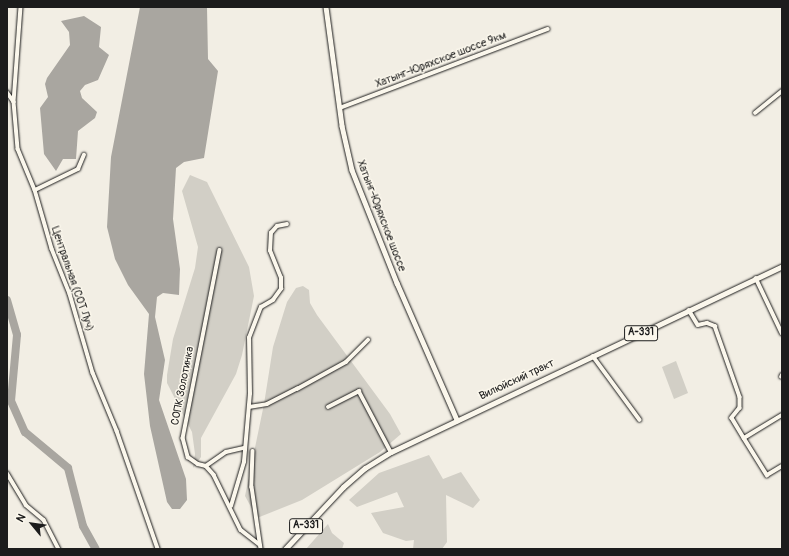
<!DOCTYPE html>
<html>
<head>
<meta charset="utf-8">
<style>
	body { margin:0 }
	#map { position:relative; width:789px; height:556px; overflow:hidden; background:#f2eee4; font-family:Pangolin,sans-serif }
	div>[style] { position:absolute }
	.green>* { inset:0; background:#d2cfc6 }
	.water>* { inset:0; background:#a9a6a0 }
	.river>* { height:8px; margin:-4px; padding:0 4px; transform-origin:4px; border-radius:4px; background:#a9a6a0 }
	.roads { filter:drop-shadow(0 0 1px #1c1c1c) drop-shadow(0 0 1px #1c1c1c) }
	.street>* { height:3.5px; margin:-1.75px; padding:0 1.75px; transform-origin:1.75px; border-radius:1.75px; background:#fbf7ec }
	.secondary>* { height:4.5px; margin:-2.25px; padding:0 2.25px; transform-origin:2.25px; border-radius:2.25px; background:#fbf7ec }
	.primary>* { height:5px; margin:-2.5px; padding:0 2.5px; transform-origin:2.5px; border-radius:2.5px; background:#fbf7ec }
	span { translate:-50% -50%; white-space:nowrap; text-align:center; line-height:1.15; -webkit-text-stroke:3px #fbf7ec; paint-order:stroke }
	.shield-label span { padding:1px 3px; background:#fbf7ec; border:1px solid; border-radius:3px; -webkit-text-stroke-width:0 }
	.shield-label { font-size:10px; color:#1c1c1c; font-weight:700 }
	.street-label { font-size:11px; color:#1c1c1c }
	.frame { position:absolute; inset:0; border:8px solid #1c1c1c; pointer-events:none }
	.north { position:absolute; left:12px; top:504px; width:40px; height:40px; -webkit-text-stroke:3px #fbf7ec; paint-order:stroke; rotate:299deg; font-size:11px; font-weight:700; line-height:16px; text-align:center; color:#1c1c1c }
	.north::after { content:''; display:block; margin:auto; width:14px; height:18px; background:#1c1c1c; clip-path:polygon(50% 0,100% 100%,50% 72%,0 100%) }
</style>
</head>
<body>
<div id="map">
	<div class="green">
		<div style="clip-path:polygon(190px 175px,207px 182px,249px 267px,254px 296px,242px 355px,236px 374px,201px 438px,201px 457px,193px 468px,195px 454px,192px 432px,167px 383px,167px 375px,173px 339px,195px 268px,198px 247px,182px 191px)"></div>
		<div style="clip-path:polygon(303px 286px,309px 290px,310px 303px,317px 315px,390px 414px,401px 434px,380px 452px,302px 500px,257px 518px,245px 496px,264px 404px,273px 347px,287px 302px,296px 288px)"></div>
		<div style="clip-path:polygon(676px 361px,688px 393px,674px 399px,662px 367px)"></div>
		<div style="clip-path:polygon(429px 455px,443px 479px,461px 472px,480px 500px,473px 508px,446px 495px,447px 542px,442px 549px,413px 549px,414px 540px,406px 541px,383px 533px,371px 513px,404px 507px,397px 492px,357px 507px,349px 500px,379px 473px)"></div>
		<div style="clip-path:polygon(328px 524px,332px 533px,344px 543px,342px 549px,306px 549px)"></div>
	</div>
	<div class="water">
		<div style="clip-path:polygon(140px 7px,207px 7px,208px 59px,218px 71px,204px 158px,184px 162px,176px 168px,173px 219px,180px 269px,179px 295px,163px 293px,157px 297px,155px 317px,165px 360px,159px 400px,186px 479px,187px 500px,180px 509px,172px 509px,167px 502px,150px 426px,144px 374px,149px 314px,128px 285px,115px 259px,107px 227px,111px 157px)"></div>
		<div style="clip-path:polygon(84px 16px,101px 27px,99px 47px,109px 55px,98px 80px,85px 85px,80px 91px,82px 98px,97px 112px,95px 118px,78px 131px,76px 159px,63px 159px,56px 171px,44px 154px,40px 108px,48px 97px,45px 84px,47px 78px,70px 45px,69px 32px,61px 21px)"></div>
	</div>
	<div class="river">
		<div style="left:7px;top:300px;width:36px;rotate:74deg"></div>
		<div style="left:17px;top:335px;width:66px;rotate:95.2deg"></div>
		<div style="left:11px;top:401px;width:34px;rotate:66deg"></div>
		<div style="left:25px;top:432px;width:56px;rotate:39.9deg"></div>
		<div style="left:68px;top:468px;width:60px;rotate:75.5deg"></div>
		<div style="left:83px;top:526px;width:26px;rotate:61deg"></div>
	</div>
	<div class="roads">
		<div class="street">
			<div style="left:21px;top:7px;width:95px;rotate:94.2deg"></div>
			<div style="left:14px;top:102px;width:47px;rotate:85.1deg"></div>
			<div style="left:18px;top:149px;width:44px;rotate:67.5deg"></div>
			<div style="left:35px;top:190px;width:61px;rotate:73.9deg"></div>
			<div style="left:52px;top:249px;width:48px;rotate:68.2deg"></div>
			<div style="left:70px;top:294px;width:82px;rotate:73.8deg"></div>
			<div style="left:93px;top:373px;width:63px;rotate:67.5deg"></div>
			<div style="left:117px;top:431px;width:125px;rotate:70.8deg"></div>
			<div style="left:7px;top:92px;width:12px;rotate:55deg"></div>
			<div style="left:340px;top:108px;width:222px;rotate:-20.8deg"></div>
			<div style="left:755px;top:113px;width:35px;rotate:-39deg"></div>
			<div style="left:35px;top:190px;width:48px;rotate:-26deg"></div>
			<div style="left:78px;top:169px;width:15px;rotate:-67deg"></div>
			<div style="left:220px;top:250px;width:192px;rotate:101.1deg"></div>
			<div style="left:183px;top:438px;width:20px;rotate:75deg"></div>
			<div style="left:188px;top:457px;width:12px;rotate:35deg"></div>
			<div style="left:198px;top:464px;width:8px;rotate:14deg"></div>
			<div style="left:206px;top:466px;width:12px;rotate:48deg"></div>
			<div style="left:214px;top:475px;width:61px;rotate:63.9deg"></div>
			<div style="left:241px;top:530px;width:24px;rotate:38deg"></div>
			<div style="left:756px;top:278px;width:61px;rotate:64.7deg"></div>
			<div style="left:689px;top:310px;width:17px;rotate:59deg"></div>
			<div style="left:698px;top:325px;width:9px;rotate:-13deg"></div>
			<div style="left:707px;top:323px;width:9px;rotate:21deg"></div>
			<div style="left:715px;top:326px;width:75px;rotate:70.6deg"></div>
			<div style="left:740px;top:397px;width:11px;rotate:90deg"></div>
			<div style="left:740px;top:408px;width:13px;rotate:129deg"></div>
			<div style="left:732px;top:418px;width:23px;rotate:59deg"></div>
			<div style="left:744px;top:438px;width:44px;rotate:58.1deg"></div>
			<div style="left:767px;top:475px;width:17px;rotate:-31deg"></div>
			<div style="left:593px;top:356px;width:79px;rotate:53.7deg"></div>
			<div style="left:781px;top:377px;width:2px;rotate:-63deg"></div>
			<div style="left:249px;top:407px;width:18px;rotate:-9deg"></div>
			<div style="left:267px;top:404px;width:34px;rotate:-27deg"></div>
			<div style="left:297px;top:389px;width:56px;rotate:-28.9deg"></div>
			<div style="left:346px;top:362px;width:31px;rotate:-45deg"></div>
			<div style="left:328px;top:407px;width:35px;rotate:-27deg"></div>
			<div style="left:359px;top:391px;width:69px;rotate:62.3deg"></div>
			<div style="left:744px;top:438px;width:44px;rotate:-31.2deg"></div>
			<div style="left:253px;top:451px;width:36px;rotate:92deg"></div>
			<div style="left:252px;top:487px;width:63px;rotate:81.7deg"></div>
			<div style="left:206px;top:466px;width:24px;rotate:-35deg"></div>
			<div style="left:226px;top:452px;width:18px;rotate:-13deg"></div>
			<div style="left:7px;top:473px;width:37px;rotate:59deg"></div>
			<div style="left:26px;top:505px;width:23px;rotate:40deg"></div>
			<div style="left:44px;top:520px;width:33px;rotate:63deg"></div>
			<div style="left:231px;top:506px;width:46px;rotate:-73.5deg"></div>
			<div style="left:244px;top:462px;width:68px;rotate:-85deg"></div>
			<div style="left:250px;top:394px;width:56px;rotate:-91deg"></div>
			<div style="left:249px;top:338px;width:33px;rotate:-69deg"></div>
			<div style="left:261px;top:307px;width:14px;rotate:-30deg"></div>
			<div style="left:273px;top:300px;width:14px;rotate:-54deg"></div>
			<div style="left:281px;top:289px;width:11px;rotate:-90deg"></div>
			<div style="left:281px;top:278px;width:29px;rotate:-112deg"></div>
			<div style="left:270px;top:251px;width:18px;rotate:-87deg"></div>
			<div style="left:271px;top:233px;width:9px;rotate:-49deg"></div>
			<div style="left:277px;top:226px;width:10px;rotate:-11deg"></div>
		</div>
		<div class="secondary">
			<div style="left:326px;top:7px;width:120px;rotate:82.3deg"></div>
			<div style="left:342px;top:126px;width:45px;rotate:77.2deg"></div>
			<div style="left:352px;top:170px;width:122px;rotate:68.3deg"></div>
			<div style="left:397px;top:283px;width:150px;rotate:66.3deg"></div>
		</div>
		<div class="primary">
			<div style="left:285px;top:549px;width:85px;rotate:-46.9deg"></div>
			<div style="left:343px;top:487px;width:29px;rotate:-41deg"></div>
			<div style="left:365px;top:468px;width:31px;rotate:-32deg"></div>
			<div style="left:391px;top:452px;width:433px;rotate:-25.4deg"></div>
		</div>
	</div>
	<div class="shield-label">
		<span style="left:641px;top:333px">А-331</span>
		<span style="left:306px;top:526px">А-331</span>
	</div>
	<div class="street-label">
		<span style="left:441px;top:60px;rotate:-21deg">Хатынг-Юряхское шоссе 9км</span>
		<span style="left:381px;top:216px;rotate:69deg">Хатынг-Юряхское шоссе</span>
		<span style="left:72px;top:279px;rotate:71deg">Центральная (СОТ Луч)</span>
		<span style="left:517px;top:380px;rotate:-25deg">Вилюйский тракт</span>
		<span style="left:183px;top:386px;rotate:-79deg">СОПК Золотинка</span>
	</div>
	<div class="frame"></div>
	<div class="north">N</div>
</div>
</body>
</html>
